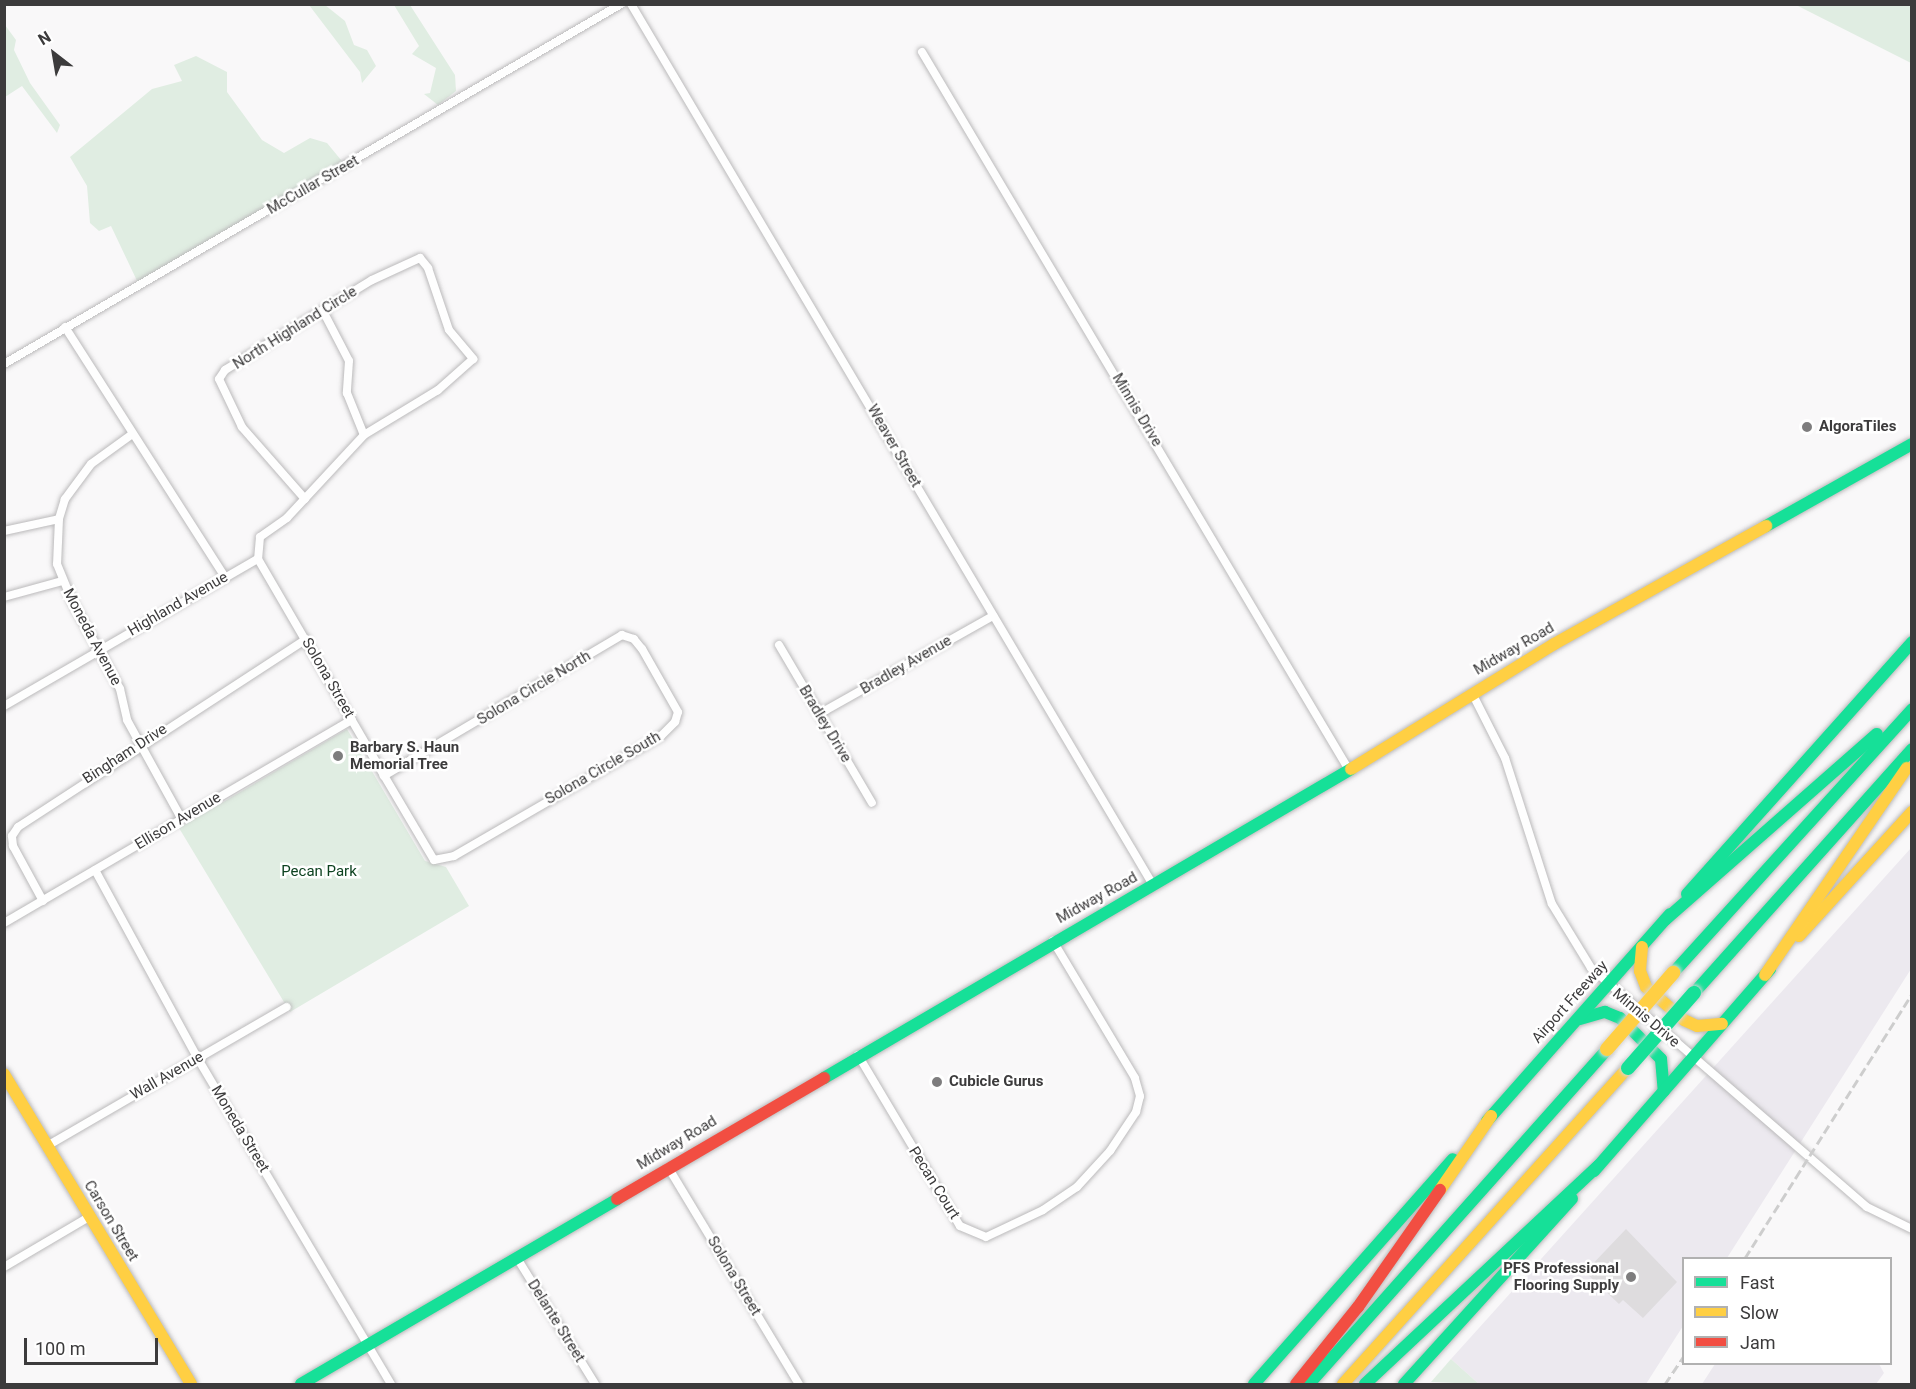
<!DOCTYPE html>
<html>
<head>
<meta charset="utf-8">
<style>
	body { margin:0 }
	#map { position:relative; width:1916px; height:1389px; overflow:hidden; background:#f9f8f9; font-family:Roboto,sans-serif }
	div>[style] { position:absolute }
	.built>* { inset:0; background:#ece9ef }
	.green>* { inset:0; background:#e0ede2 }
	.building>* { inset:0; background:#dedcde }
	.roads { filter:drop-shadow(0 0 2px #bbbabb) drop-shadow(0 0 2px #bbbabb) }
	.street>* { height:8px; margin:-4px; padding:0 4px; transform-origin:4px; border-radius:4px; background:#fefefe }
	.fast>* { height:12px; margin:-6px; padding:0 6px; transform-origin:6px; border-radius:6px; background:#16e098 }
	.slow>* { height:12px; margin:-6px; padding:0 6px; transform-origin:6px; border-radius:6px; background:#ffcf43 }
	.jam>* { height:12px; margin:-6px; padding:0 6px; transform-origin:6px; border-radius:6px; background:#f24e42 }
	.rail>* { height:3px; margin-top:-1.5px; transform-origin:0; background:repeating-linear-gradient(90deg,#cdcdcd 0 9px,transparent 0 13.5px) }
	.bridges { filter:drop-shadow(0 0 2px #d6d5d6) drop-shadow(0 0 2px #d6d5d6) }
	.fast-bridge>* { height:14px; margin:-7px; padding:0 7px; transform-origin:7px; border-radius:7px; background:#16e098 }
	.slow-bridge>* { height:14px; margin:-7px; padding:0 7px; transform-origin:7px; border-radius:7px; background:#ffcf43 }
	.dots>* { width:16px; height:16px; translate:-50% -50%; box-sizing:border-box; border:3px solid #fff; border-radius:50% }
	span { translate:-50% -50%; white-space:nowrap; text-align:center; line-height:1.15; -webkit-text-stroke:5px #fff; paint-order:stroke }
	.street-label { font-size:15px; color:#3c3b3c }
	.poi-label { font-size:15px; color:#3c3b3c; font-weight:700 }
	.left { translate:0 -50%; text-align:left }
	.right { translate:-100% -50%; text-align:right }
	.park-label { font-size:15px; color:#0d4220 }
	.frame { position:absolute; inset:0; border:6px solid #3c3b3c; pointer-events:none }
	.legend { position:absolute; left:1682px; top:1257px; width:210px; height:108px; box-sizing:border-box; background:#fff; border:2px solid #b1b1b1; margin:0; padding:8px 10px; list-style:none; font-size:18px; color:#3c3b3c }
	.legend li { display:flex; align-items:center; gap:12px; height:30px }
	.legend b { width:30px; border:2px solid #b1b1b1 }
	.north { position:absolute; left:24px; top:24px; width:60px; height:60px; -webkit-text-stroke:4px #fff; paint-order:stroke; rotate:329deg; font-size:16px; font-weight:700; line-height:24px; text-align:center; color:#3c3b3c }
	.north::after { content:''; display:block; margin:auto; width:21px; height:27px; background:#3c3b3c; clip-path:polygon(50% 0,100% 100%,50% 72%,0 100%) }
	.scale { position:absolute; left:24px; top:1338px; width:134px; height:27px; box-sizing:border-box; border:3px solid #3c3b3c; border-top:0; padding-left:8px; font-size:18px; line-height:21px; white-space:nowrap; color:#3c3b3c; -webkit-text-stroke:4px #fff; paint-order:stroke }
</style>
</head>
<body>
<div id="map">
	<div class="built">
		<div style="clip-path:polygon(1911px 848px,1911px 969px,1727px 1258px,1684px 1258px,1683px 1326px,1646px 1384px,1479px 1384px,1451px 1359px)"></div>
		<div style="clip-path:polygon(1715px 1364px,1879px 1364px,1884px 1373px,1876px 1384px,1702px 1384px)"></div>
	</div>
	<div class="green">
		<div style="clip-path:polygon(309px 5px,325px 5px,345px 21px,354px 45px,367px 50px,376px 66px,362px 83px,360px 72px)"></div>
		<div style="clip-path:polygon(394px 5px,410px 5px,455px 75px,456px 91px,438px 105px,424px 94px,430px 93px,436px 68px,412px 54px,419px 46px)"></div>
		<div style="clip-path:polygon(1796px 5px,1911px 5px,1911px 63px)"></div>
		<div style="clip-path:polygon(5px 25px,16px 40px,14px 50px,30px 83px,60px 125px,57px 133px,22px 86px,5px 97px)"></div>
		<div style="clip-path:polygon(196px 56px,227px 72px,227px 92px,262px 140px,284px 153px,310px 138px,327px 143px,346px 166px,139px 285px,111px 226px,99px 231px,90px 223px,87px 186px,70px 157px,152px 89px,182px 81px,174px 65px)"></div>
		<div style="clip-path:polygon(347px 729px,425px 861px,446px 867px,469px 906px,290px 1012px,179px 828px)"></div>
		<div style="clip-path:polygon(1451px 1359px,1479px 1384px,1431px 1382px)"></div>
	</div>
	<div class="building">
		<div style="clip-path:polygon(1626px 1229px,1677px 1282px,1643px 1318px,1623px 1300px,1619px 1304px,1585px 1272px)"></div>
	</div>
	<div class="roads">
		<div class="street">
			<div style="left:631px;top:4px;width:1024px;rotate:59.35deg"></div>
			<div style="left:922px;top:52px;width:835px;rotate:59.26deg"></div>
			<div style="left:323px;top:311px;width:56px;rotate:62.5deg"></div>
			<div style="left:349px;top:361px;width:32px;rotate:94deg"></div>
			<div style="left:347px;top:393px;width:45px;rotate:68deg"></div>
			<div style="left:65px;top:327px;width:297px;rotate:57.4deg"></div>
			<div style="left:4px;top:364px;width:714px;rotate:-30.26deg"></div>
			<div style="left:131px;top:435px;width:49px;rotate:144.1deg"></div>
			<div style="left:91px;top:464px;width:44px;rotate:126.6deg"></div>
			<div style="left:65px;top:499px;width:21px;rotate:107deg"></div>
			<div style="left:59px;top:519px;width:45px;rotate:92.5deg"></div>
			<div style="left:57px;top:564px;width:42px;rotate:67.7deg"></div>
			<div style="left:73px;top:603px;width:98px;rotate:61.3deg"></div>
			<div style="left:120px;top:689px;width:32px;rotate:77deg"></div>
			<div style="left:127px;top:720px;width:112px;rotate:61.1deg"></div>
			<div style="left:305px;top:499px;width:96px;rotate:-131.2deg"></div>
			<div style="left:242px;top:427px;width:53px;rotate:-115.6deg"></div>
			<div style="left:219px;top:379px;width:11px;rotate:-56deg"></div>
			<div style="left:225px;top:370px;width:172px;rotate:-31.5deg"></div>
			<div style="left:372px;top:280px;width:53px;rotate:-24.6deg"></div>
			<div style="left:420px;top:258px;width:13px;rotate:51deg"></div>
			<div style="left:428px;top:268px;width:65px;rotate:71.3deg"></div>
			<div style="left:449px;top:330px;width:38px;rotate:50deg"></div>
			<div style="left:473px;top:359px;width:47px;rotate:138.5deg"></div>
			<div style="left:438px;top:390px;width:87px;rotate:148.7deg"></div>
			<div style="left:364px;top:435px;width:113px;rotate:132.9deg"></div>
			<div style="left:287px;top:518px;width:33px;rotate:145deg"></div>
			<div style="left:260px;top:537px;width:22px;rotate:95deg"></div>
			<div style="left:258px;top:559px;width:241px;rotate:59.8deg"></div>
			<div style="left:379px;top:767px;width:108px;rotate:59.4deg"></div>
			<div style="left:434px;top:860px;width:20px;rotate:-11deg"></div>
			<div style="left:454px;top:856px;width:239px;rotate:-30.1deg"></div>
			<div style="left:661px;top:736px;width:20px;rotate:-45deg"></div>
			<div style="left:675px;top:722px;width:10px;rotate:-73deg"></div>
			<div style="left:678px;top:712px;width:73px;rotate:-119.7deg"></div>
			<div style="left:642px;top:649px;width:13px;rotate:-129deg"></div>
			<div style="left:634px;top:639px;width:13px;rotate:-162deg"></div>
			<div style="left:622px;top:635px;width:277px;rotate:149.4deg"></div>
			<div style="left:4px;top:531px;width:56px;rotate:-12.3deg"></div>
			<div style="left:4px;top:597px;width:60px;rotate:-15.4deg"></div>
			<div style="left:779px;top:645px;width:183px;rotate:59.5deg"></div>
			<div style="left:1472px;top:693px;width:73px;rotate:63.1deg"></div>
			<div style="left:1505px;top:758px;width:153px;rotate:72.2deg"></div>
			<div style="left:1552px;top:904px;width:75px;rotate:58.6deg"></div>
			<div style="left:1591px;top:968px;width:365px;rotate:40.9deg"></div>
			<div style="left:1867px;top:1207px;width:50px;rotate:26.1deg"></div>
			<div style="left:4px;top:706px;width:293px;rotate:-30.1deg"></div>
			<div style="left:819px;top:714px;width:200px;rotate:-29.4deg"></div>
			<div style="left:95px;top:870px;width:215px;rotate:61.4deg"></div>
			<div style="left:198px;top:1059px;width:378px;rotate:59.3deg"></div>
			<div style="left:43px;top:901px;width:63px;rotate:-118.6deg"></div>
			<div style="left:13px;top:846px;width:10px;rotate:-96deg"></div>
			<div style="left:12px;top:836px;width:11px;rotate:-56deg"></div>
			<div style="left:18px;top:827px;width:344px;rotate:-33.1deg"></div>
			<div style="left:4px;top:923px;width:403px;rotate:-30.3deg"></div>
			<div style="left:858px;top:1055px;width:199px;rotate:59.2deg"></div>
			<div style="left:960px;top:1226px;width:28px;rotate:23deg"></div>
			<div style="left:986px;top:1237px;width:63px;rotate:-25.3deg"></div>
			<div style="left:1043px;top:1210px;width:41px;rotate:-34.1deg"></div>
			<div style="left:1077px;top:1187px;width:49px;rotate:-47.5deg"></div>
			<div style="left:1110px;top:1151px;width:47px;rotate:-56.3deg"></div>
			<div style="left:1136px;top:1112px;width:16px;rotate:-76deg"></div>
			<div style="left:1140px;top:1096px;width:19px;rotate:-106deg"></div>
			<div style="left:1135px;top:1078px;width:160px;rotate:-120.9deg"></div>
			<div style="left:47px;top:1146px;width:277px;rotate:-30.1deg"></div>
			<div style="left:668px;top:1167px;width:253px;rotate:58.9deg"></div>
			<div style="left:517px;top:1258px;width:148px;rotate:58.2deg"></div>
			<div style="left:4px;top:1267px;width:99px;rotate:-30.5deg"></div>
		</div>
		<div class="fast">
			<div style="left:1766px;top:526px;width:167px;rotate:-29.3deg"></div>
			<div style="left:1687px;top:894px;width:338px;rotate:-48.2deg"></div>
			<div style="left:1665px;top:920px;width:282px;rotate:-41.3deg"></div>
			<div style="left:1673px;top:973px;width:356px;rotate:-47.8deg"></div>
			<div style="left:1694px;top:993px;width:327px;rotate:-48.2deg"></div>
			<div style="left:1580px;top:1019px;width:26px;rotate:-16deg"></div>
			<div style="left:1605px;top:1012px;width:16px;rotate:22deg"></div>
			<div style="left:1620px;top:1018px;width:58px;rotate:45deg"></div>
			<div style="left:1661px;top:1059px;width:32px;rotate:85deg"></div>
			<div style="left:824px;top:1078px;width:611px;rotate:-30.38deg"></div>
			<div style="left:1487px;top:1121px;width:276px;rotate:-48.5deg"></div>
			<div style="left:1594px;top:1171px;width:268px;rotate:-48.9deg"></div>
			<div style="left:301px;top:1384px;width:366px;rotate:-30.3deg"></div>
			<div style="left:1254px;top:1384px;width:300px;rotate:-48.5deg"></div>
			<div style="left:1309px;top:1384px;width:448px;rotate:-48.3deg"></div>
			<div style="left:1365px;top:1384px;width:320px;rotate:-43.1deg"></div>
			<div style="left:1404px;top:1384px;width:250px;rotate:-47.8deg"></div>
		</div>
		<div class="slow">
			<div style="left:1351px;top:769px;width:238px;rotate:-31.6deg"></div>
			<div style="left:1554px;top:644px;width:243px;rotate:-29.1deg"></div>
			<div style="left:1799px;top:936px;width:168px;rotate:-47.7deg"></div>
			<div style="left:1642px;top:947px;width:24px;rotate:95deg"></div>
			<div style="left:1640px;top:971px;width:17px;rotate:69deg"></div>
			<div style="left:1646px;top:987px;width:50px;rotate:41deg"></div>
			<div style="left:1684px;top:1020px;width:14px;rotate:25deg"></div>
			<div style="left:1697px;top:1026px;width:25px;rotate:-5deg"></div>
			<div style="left:1765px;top:975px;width:251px;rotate:-55.6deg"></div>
			<div style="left:4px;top:1074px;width:362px;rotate:58.9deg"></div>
			<div style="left:1440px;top:1190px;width:90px;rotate:-55.4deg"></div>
			<div style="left:1343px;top:1384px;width:426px;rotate:-48deg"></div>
		</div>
		<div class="jam">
			<div style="left:617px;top:1199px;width:240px;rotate:-30.3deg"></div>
			<div style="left:1296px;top:1384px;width:99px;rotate:-51.2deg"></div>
			<div style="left:1358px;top:1307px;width:143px;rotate:-55deg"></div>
		</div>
	</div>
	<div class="rail">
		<div style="left:1745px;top:1258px;width:312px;rotate:-57.7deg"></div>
		<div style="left:1665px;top:1384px;width:34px;rotate:-56deg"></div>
	</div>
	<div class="bridges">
		<div class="fast-bridge">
			<div style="left:1628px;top:1068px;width:100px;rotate:-48.7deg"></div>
		</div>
		<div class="slow-bridge">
			<div style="left:1607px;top:1049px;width:101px;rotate:-49deg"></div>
		</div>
	</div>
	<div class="dots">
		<div style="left:1807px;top:427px;background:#7e7d7e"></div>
		<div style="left:338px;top:756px;background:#7e7d7e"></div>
		<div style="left:937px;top:1082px;background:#7e7d7e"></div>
		<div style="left:1631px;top:1277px;background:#7e7d7e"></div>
	</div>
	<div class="street-label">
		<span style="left:313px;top:185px;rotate:-30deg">McCullar Street</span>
		<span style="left:295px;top:328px;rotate:-32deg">North Highland Circle</span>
		<span style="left:1137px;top:410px;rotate:59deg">Minnis Drive</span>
		<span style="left:894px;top:446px;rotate:60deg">Weaver Street</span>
		<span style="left:178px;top:604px;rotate:-30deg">Highland Avenue</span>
		<span style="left:92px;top:637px;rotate:62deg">Moneda Avenue</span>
		<span style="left:1514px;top:649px;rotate:-30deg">Midway Road</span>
		<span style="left:906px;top:665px;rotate:-30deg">Bradley Avenue</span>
		<span style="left:328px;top:678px;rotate:60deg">Solona Street</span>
		<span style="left:534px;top:688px;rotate:-31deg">Solona Circle North</span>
		<span style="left:825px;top:724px;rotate:59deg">Bradley Drive</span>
		<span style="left:125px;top:754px;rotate:-33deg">Bingham Drive</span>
		<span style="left:603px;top:768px;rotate:-30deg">Solona Circle South</span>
		<span style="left:178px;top:821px;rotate:-31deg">Ellison Avenue</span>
		<span style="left:1097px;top:898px;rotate:-29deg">Midway Road</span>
		<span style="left:1570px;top:1002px;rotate:-48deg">Airport Freeway</span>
		<span style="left:1646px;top:1018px;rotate:40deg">Minnis Drive</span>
		<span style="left:167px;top:1076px;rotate:-30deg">Wall Avenue</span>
		<span style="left:240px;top:1129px;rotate:59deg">Moneda Street</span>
		<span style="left:677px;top:1143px;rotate:-31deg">Midway Road</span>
		<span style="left:934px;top:1183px;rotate:58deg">Pecan Court</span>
		<span style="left:111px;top:1221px;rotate:59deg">Carson Street</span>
		<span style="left:734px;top:1276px;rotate:59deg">Solona Street</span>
		<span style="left:556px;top:1321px;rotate:58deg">Delante Street</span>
	</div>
	<div class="poi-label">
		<span class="left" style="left:1819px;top:427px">AlgoraTiles</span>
		<span class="left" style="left:350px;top:756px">Barbary S. Haun<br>Memorial Tree</span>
		<span class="left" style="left:949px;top:1082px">Cubicle Gurus</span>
		<span class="right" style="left:1619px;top:1277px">PFS Professional<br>Flooring Supply</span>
	</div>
	<div class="park-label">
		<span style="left:319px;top:872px">Pecan Park</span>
	</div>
	<div class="frame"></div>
	<ul class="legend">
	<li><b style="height:8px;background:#16e098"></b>Fast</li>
	<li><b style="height:8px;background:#ffcf43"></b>Slow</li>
	<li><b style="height:8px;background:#f24e42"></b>Jam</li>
	</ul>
	<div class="north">N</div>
	<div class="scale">100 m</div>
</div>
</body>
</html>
